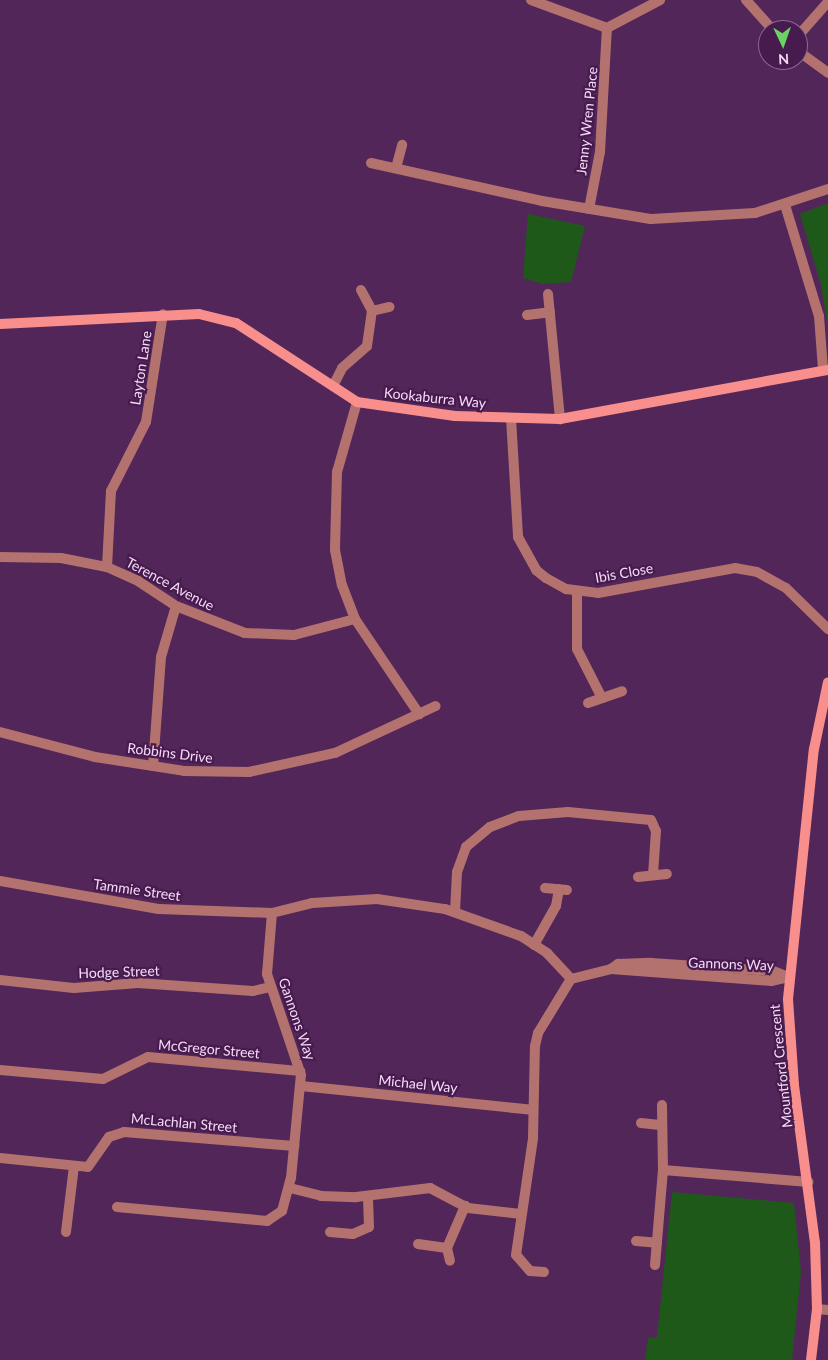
<!DOCTYPE html>
<html>
<head>
<meta charset="utf-8">
<style>
	body { margin:0 }
	#map { position:relative; width:828px; height:1360px; overflow:hidden; background:#522659; font-family:Lato,sans-serif }
	div>[style] { position:absolute }
	.green>* { inset:0; background:#1e591a }
	.street>* { height:10px; margin:-5px; padding:0 5px; transform-origin:5px; border-radius:5px; background:#b4726f }
	.secondary>* { height:10px; margin:-5px; padding:0 5px; transform-origin:5px; border-radius:5px; background:#f88f8c }
	span { translate:-50% -50%; white-space:nowrap; text-align:center; line-height:1.15; -webkit-text-stroke:4.5px #471b4d; paint-order:stroke }
	.street-label { font-size:14px; color:#f6dbf9 }
	.north { position:absolute; left:758px; top:20px; width:50px; height:50px; box-sizing:border-box; background:#471b4d; border:1px solid #8d6892; border-radius:50%; rotate:177deg; font-size:14px; font-weight:700; line-height:20px; text-align:center; color:#f6dbf9 }
	.north::after { content:''; display:block; margin:auto; width:18px; height:22px; background:#6bd363; clip-path:polygon(50% 0,100% 100%,50% 72%,0 100%) }
</style>
</head>
<body>
<div id="map">
	<div class="green">
		<div style="clip-path:polygon(828px 203px,828px 328px,821px 285px,800px 214px)"></div>
		<div style="clip-path:polygon(528px 214px,585px 226px,571px 282px,543px 284px,523px 278px)"></div>
		<div style="clip-path:polygon(672px 1192px,794px 1203px,801px 1272px,792px 1360px,645px 1360px,648px 1338px,657px 1337px)"></div>
	</div>
	<div class="street">
		<div style="left:531px;top:0;width:81px;rotate:20.2deg"></div>
		<div style="left:607px;top:28px;width:60px;rotate:-27.8deg"></div>
		<div style="left:746px;top:0;width:40px;rotate:48deg"></div>
		<div style="left:798px;top:36px;width:45px;rotate:-48.6deg"></div>
		<div style="left:798px;top:51px;width:37px;rotate:36deg"></div>
		<div style="left:371px;top:163px;width:175px;rotate:12.5deg"></div>
		<div style="left:542px;top:201px;width:110px;rotate:9.4deg"></div>
		<div style="left:651px;top:219px;width:104px;rotate:-3.3deg"></div>
		<div style="left:755px;top:213px;width:77px;rotate:-18.2deg"></div>
		<div style="left:396px;top:168px;width:24px;rotate:-75deg"></div>
		<div style="left:785px;top:205px;width:116px;rotate:73deg"></div>
		<div style="left:819px;top:316px;width:53px;rotate:85.7deg"></div>
		<div style="left:589px;top:209px;width:58px;rotate:-79.1deg"></div>
		<div style="left:600px;top:152px;width:124px;rotate:-86.8deg"></div>
		<div style="left:361px;top:290px;width:24px;rotate:62deg"></div>
		<div style="left:548px;top:294px;width:126px;rotate:84.5deg"></div>
		<div style="left:527px;top:315px;width:23px;rotate:-7deg"></div>
		<div style="left:333px;top:386px;width:20px;rotate:-63deg"></div>
		<div style="left:342px;top:368px;width:33px;rotate:-41deg"></div>
		<div style="left:367px;top:346px;width:35px;rotate:-82deg"></div>
		<div style="left:372px;top:311px;width:18px;rotate:-13deg"></div>
		<div style="left:357px;top:402px;width:73px;rotate:105.9deg"></div>
		<div style="left:337px;top:472px;width:78px;rotate:91.5deg"></div>
		<div style="left:335px;top:550px;width:36px;rotate:79deg"></div>
		<div style="left:342px;top:585px;width:36px;rotate:69deg"></div>
		<div style="left:355px;top:619px;width:115px;rotate:56deg"></div>
		<div style="left:511px;top:418px;width:119px;rotate:86.6deg"></div>
		<div style="left:518px;top:537px;width:38px;rotate:61deg"></div>
		<div style="left:536px;top:570px;width:13px;rotate:39deg"></div>
		<div style="left:546px;top:578px;width:23px;rotate:29deg"></div>
		<div style="left:566px;top:589px;width:32px;rotate:7deg"></div>
		<div style="left:598px;top:593px;width:139px;rotate:-10.3deg"></div>
		<div style="left:735px;top:568px;width:22px;rotate:10deg"></div>
		<div style="left:757px;top:572px;width:33px;rotate:29deg"></div>
		<div style="left:786px;top:588px;width:59px;rotate:44.3deg"></div>
		<div style="left:0;top:557px;width:61px;rotate:0.9deg"></div>
		<div style="left:61px;top:558px;width:47px;rotate:11.1deg"></div>
		<div style="left:107px;top:567px;width:34px;rotate:24deg"></div>
		<div style="left:138px;top:581px;width:45px;rotate:33.3deg"></div>
		<div style="left:176px;top:606px;width:74px;rotate:21.4deg"></div>
		<div style="left:245px;top:633px;width:49px;rotate:2.3deg"></div>
		<div style="left:294px;top:635px;width:63px;rotate:-14.7deg"></div>
		<div style="left:107px;top:567px;width:76px;rotate:-87deg"></div>
		<div style="left:111px;top:491px;width:77px;rotate:-63.1deg"></div>
		<div style="left:146px;top:422px;width:109px;rotate:-81.1deg"></div>
		<div style="left:577px;top:592px;width:57px;rotate:90deg"></div>
		<div style="left:577px;top:649px;width:55px;rotate:63deg"></div>
		<div style="left:588px;top:703px;width:36px;rotate:-19deg"></div>
		<div style="left:0;top:732px;width:98px;rotate:14.7deg"></div>
		<div style="left:95px;top:757px;width:90px;rotate:8.9deg"></div>
		<div style="left:184px;top:771px;width:65px;rotate:0.9deg"></div>
		<div style="left:249px;top:772px;width:88px;rotate:-12.5deg"></div>
		<div style="left:335px;top:753px;width:111px;rotate:-25deg"></div>
		<div style="left:153px;top:766px;width:109px;rotate:-85.8deg"></div>
		<div style="left:161px;top:657px;width:53px;rotate:-73.6deg"></div>
		<div style="left:638px;top:877px;width:29px;rotate:-6deg"></div>
		<div style="left:0;top:881px;width:161px;rotate:10deg"></div>
		<div style="left:159px;top:909px;width:113px;rotate:2deg"></div>
		<div style="left:545px;top:888px;width:22px;rotate:5deg"></div>
		<div style="left:455px;top:912px;width:40px;rotate:-87.1deg"></div>
		<div style="left:457px;top:872px;width:27px;rotate:-70deg"></div>
		<div style="left:466px;top:847px;width:31px;rotate:-40deg"></div>
		<div style="left:490px;top:827px;width:31px;rotate:-21deg"></div>
		<div style="left:519px;top:816px;width:49px;rotate:-4.7deg"></div>
		<div style="left:568px;top:812px;width:83px;rotate:5.5deg"></div>
		<div style="left:651px;top:820px;width:12px;rotate:66deg"></div>
		<div style="left:656px;top:831px;width:44px;rotate:93.9deg"></div>
		<div style="left:272px;top:913px;width:41px;rotate:-14deg"></div>
		<div style="left:312px;top:903px;width:65px;rotate:-3.5deg"></div>
		<div style="left:377px;top:899px;width:69px;rotate:8.4deg"></div>
		<div style="left:445px;top:909px;width:81px;rotate:19.6deg"></div>
		<div style="left:521px;top:936px;width:31px;rotate:33deg"></div>
		<div style="left:547px;top:953px;width:35px;rotate:47deg"></div>
		<div style="left:534px;top:945px;width:45px;rotate:-60.6deg"></div>
		<div style="left:556px;top:906px;width:17px;rotate:-80deg"></div>
		<div style="left:611px;top:969px;width:9px;rotate:-36deg"></div>
		<div style="left:618px;top:964px;width:33px;rotate:-2deg"></div>
		<div style="left:651px;top:963px;width:122px;rotate:3.8deg"></div>
		<div style="left:773px;top:971px;width:17px;rotate:21deg"></div>
		<div style="left:0;top:980px;width:74px;rotate:6.2deg"></div>
		<div style="left:74px;top:988px;width:64px;rotate:-4.5deg"></div>
		<div style="left:138px;top:983px;width:115px;rotate:4deg"></div>
		<div style="left:253px;top:991px;width:17px;rotate:-13deg"></div>
		<div style="left:0;top:1070px;width:103px;rotate:5deg"></div>
		<div style="left:103px;top:1079px;width:50px;rotate:-26.1deg"></div>
		<div style="left:148px;top:1057px;width:153px;rotate:5.3deg"></div>
		<div style="left:301px;top:1086px;width:232px;rotate:5.9deg"></div>
		<div style="left:641px;top:1123px;width:19px;rotate:6deg"></div>
		<div style="left:0;top:1158px;width:88px;rotate:5.8deg"></div>
		<div style="left:88px;top:1167px;width:37px;rotate:-55deg"></div>
		<div style="left:109px;top:1137px;width:16px;rotate:-18deg"></div>
		<div style="left:124px;top:1132px;width:171px;rotate:4.7deg"></div>
		<div style="left:663px;top:1170px;width:146px;rotate:4.7deg"></div>
		<div style="left:290px;top:1188px;width:32px;rotate:14deg"></div>
		<div style="left:321px;top:1196px;width:35px;rotate:2deg"></div>
		<div style="left:356px;top:1197px;width:75px;rotate:-6.9deg"></div>
		<div style="left:430px;top:1188px;width:43px;rotate:27.8deg"></div>
		<div style="left:468px;top:1208px;width:53px;rotate:6.5deg"></div>
		<div style="left:117px;top:1207px;width:151px;rotate:5.3deg"></div>
		<div style="left:267px;top:1221px;width:18px;rotate:-34deg"></div>
		<div style="left:282px;top:1211px;width:34px;rotate:-75deg"></div>
		<div style="left:291px;top:1178px;width:103px;rotate:-84.5deg"></div>
		<div style="left:301px;top:1075px;width:107px;rotate:-108.6deg"></div>
		<div style="left:267px;top:974px;width:61px;rotate:-85.3deg"></div>
		<div style="left:66px;top:1232px;width:66px;rotate:-83.1deg"></div>
		<div style="left:330px;top:1232px;width:23px;rotate:5deg"></div>
		<div style="left:353px;top:1234px;width:17px;rotate:-24deg"></div>
		<div style="left:369px;top:1227px;width:31px;rotate:-92deg"></div>
		<div style="left:636px;top:1241px;width:21px;rotate:5deg"></div>
		<div style="left:418px;top:1244px;width:29px;rotate:8deg"></div>
		<div style="left:447px;top:1248px;width:13px;rotate:77deg"></div>
		<div style="left:447px;top:1248px;width:46px;rotate:-66.8deg"></div>
		<div style="left:655px;top:1265px;width:95px;rotate:-85.2deg"></div>
		<div style="left:663px;top:1170px;width:65px;rotate:-90.9deg"></div>
		<div style="left:544px;top:1272px;width:14px;rotate:-176deg"></div>
		<div style="left:530px;top:1271px;width:21px;rotate:-131deg"></div>
		<div style="left:516px;top:1255px;width:118px;rotate:-81.7deg"></div>
		<div style="left:533px;top:1138px;width:92px;rotate:-88.8deg"></div>
		<div style="left:535px;top:1046px;width:13px;rotate:-77deg"></div>
		<div style="left:538px;top:1033px;width:63px;rotate:-58.6deg"></div>
		<div style="left:571px;top:979px;width:41px;rotate:-14deg"></div>
		<div style="left:611px;top:969px;width:161px;rotate:4.3deg"></div>
		<div style="left:772px;top:981px;width:17px;rotate:-13deg"></div>
		<div style="left:817px;top:1309px;width:11px;rotate:5deg"></div>
	</div>
	<div class="secondary">
		<div style="left:0;top:324px;width:199px;rotate:-2.9deg"></div>
		<div style="left:199px;top:314px;width:38px;rotate:14deg"></div>
		<div style="left:236px;top:323px;width:145px;rotate:33.1deg"></div>
		<div style="left:357px;top:402px;width:99px;rotate:8.1deg"></div>
		<div style="left:455px;top:416px;width:105px;rotate:1.6deg"></div>
		<div style="left:560px;top:419px;width:272px;rotate:-10.4deg"></div>
		<div style="left:811px;top:1360px;width:51px;rotate:-83.3deg"></div>
		<div style="left:817px;top:1309px;width:66px;rotate:-91.7deg"></div>
		<div style="left:815px;top:1243px;width:159px;rotate:-97.6deg"></div>
		<div style="left:794px;top:1085px;width:86px;rotate:-94deg"></div>
		<div style="left:788px;top:999px;width:251px;rotate:-84.1deg"></div>
		<div style="left:814px;top:749px;width:68px;rotate:-78.2deg"></div>
	</div>
	<div class="street-label">
		<span style="left:587px;top:121px;rotate:-84deg">Jenny Wren Place</span>
		<span style="left:141px;top:368px;rotate:-81deg">Layton Lane</span>
		<span style="left:435px;top:398px;rotate:6deg">Kookaburra Way</span>
		<span style="left:624px;top:573px;rotate:-10deg">Ibis Close</span>
		<span style="left:170px;top:584px;rotate:28deg">Terence Avenue</span>
		<span style="left:170px;top:753px;rotate:7deg">Robbins Drive</span>
		<span style="left:137px;top:890px;rotate:8deg">Tammie Street</span>
		<span style="left:731px;top:964px;rotate:2deg">Gannons Way</span>
		<span style="left:119px;top:972px;rotate:-2deg">Hodge Street</span>
		<span style="left:297px;top:1019px;rotate:71deg">Gannons Way</span>
		<span style="left:209px;top:1049px;rotate:5deg">McGregor Street</span>
		<span style="left:781px;top:1066px;rotate:-96deg">Mountford Crescent</span>
		<span style="left:418px;top:1084px;rotate:6deg">Michael Way</span>
		<span style="left:184px;top:1123px;rotate:5deg">McLachlan Street</span>
	</div>
	<div class="north">N</div>
</div>
</body>
</html>
